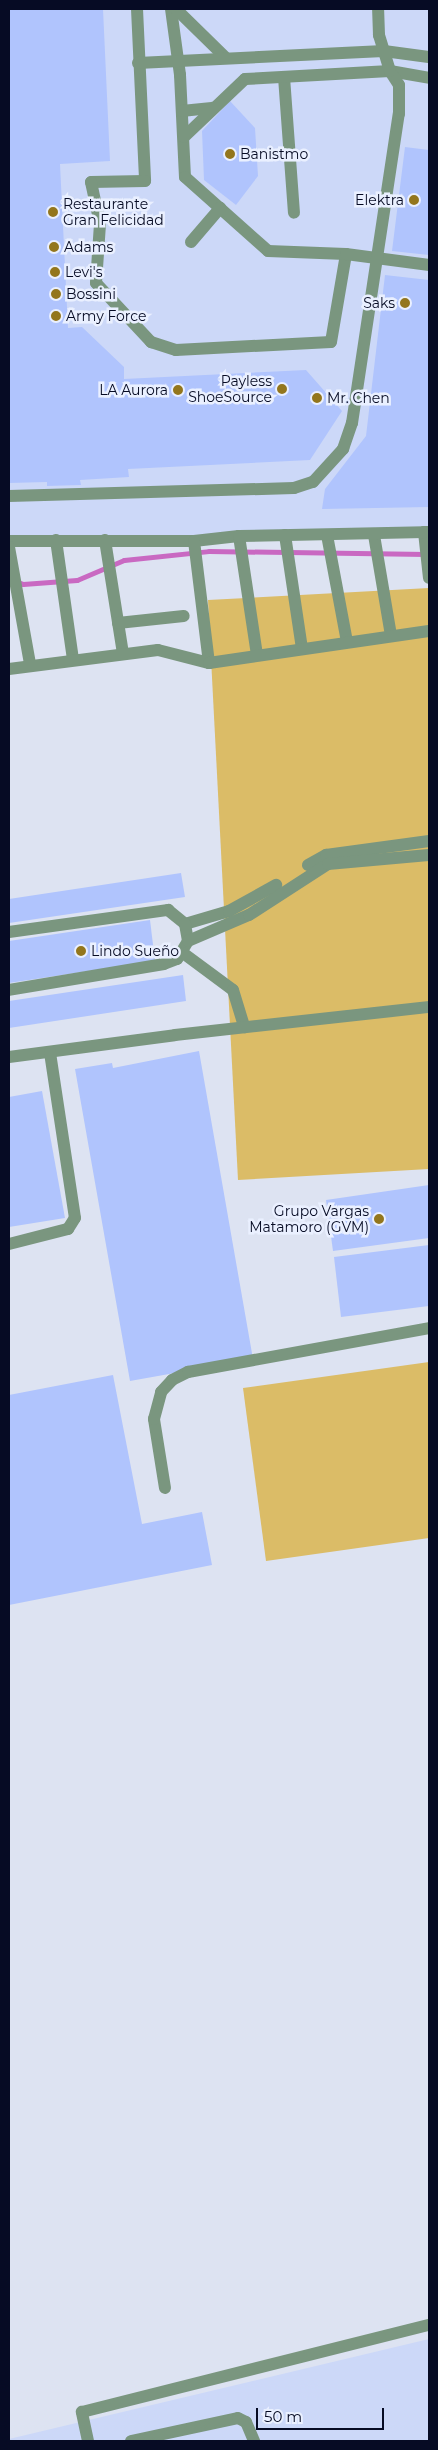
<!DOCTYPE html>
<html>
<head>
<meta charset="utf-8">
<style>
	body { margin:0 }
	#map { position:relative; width:438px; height:2450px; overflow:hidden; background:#dde3f2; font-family:Montserrat,sans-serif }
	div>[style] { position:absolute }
	.built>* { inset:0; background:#ccd8f8 }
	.green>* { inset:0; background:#dbbc67 }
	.stream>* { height:5px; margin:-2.5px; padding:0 2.5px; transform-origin:2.5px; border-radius:2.5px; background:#c969c2 }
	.building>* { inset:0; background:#b0c4fd }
	.minor>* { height:12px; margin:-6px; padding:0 6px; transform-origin:6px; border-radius:6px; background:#7a967f }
	.dots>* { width:14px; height:14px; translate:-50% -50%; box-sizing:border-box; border:2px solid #eaf0ff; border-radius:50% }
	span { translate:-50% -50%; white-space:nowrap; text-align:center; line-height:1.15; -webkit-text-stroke:5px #eaf0ff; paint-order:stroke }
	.poi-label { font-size:14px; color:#060b24 }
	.left { translate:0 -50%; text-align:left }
	.right { translate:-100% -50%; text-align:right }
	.frame { position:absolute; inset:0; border:10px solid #060b24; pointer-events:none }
	.scale { position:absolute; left:256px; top:2408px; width:128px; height:22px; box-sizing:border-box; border:2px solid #060b24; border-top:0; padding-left:6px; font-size:15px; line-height:18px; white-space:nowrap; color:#060b24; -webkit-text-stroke:4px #eaf0ff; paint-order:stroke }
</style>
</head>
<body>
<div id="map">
	<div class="built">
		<div style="clip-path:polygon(9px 9px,429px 9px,429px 532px,9px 540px)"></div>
		<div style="clip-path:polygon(429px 2339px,429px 2441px,9px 2441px,9px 2439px)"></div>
	</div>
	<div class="green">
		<div style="clip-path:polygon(429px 588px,429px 1169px,238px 1180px,208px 600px)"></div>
		<div style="clip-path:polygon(429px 1362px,429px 1538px,266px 1561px,243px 1388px)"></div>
	</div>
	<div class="stream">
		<div style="left:17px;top:582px;width:6px;rotate:18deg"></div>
		<div style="left:23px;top:584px;width:54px;rotate:-4.2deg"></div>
		<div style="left:77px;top:580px;width:51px;rotate:-23.1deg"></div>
		<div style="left:124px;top:560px;width:85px;rotate:-6deg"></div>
		<div style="left:209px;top:551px;width:217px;rotate:0.8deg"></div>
	</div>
	<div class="building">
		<div style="clip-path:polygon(9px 9px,103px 9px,110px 161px,60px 164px,68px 328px,82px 327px,124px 367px,124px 379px,306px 370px,342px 411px,310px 460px,128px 469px,129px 477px,80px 480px,81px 485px,47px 486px,47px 482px,9px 483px)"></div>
		<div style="clip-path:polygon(230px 101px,255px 128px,258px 176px,236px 205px,204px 180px,202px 131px)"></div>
		<div style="clip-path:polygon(405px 147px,429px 150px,429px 255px,392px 251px)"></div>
		<div style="clip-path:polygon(385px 275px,429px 280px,429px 507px,322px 509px,325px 489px,366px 436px)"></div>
		<div style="clip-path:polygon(181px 873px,185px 897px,9px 923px,9px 899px)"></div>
		<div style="clip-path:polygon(150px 920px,155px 961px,9px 983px,9px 941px)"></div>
		<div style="clip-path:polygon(183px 975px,186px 1001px,9px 1028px,9px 1001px)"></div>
		<div style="clip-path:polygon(199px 1051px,253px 1359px,130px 1381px,75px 1069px,112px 1063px,113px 1068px)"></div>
		<div style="clip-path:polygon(42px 1091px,65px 1218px,9px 1227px,9px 1097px)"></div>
		<div style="clip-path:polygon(429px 1185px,429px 1238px,333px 1251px,326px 1200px)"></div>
		<div style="clip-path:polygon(429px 1245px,429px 1306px,341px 1317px,334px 1257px)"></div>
		<div style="clip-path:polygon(113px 1375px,142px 1524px,202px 1512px,212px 1565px,9px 1605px,9px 1395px)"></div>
	</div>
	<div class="minor">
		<div style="left:137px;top:9px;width:172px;rotate:87.3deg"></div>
		<div style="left:145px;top:181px;width:54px;rotate:178.9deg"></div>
		<div style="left:91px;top:182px;width:43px;rotate:77.9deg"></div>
		<div style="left:100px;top:224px;width:59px;rotate:93.9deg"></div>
		<div style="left:96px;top:283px;width:81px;rotate:47deg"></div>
		<div style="left:151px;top:342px;width:26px;rotate:18deg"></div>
		<div style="left:176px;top:350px;width:155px;rotate:-3deg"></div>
		<div style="left:331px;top:342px;width:89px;rotate:-80.3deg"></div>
		<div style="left:171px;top:9px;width:67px;rotate:82.2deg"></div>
		<div style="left:180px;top:75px;width:102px;rotate:87.2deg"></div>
		<div style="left:185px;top:177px;width:111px;rotate:41.7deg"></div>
		<div style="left:268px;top:251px;width:78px;rotate:2.2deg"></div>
		<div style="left:346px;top:254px;width:84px;rotate:7.5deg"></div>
		<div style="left:176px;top:9px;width:70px;rotate:44.4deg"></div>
		<div style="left:138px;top:63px;width:246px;rotate:-2.8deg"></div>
		<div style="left:384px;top:51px;width:45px;rotate:7.6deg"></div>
		<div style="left:284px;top:77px;width:136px;rotate:85.8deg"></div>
		<div style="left:182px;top:111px;width:30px;rotate:-6deg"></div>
		<div style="left:184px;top:137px;width:84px;rotate:-43.6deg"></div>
		<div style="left:245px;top:79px;width:145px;rotate:-3.2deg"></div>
		<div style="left:390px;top:71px;width:40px;rotate:10deg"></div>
		<div style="left:191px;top:242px;width:45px;rotate:-49.5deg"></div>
		<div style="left:9px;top:496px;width:285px;rotate:-1.6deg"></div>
		<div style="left:294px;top:488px;width:20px;rotate:-18deg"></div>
		<div style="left:313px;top:482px;width:45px;rotate:-47.7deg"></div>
		<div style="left:343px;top:449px;width:28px;rotate:-71deg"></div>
		<div style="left:352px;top:423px;width:313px;rotate:-81.4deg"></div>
		<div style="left:399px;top:114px;width:29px;rotate:-90deg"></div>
		<div style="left:399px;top:85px;width:17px;rotate:-123deg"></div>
		<div style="left:390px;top:71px;width:38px;rotate:-107deg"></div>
		<div style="left:379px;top:35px;width:26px;rotate:-92deg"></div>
		<div style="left:429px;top:532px;width:5px;rotate:180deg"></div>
		<div style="left:424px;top:532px;width:46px;rotate:83.8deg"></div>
		<div style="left:285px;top:535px;width:115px;rotate:81.5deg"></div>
		<div style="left:327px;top:535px;width:109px;rotate:79.4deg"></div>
		<div style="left:374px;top:535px;width:102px;rotate:80.4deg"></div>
		<div style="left:239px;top:536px;width:120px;rotate:81.4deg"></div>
		<div style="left:56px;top:540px;width:121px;rotate:81.9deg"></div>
		<div style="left:105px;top:540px;width:115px;rotate:81deg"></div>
		<div style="left:9px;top:541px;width:185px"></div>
		<div style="left:194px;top:541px;width:45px;rotate:-6.3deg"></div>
		<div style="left:239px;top:536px;width:185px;rotate:-1.2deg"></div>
		<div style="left:194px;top:541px;width:123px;rotate:83deg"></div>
		<div style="left:9px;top:547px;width:119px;rotate:79.8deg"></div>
		<div style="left:118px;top:623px;width:66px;rotate:-6.1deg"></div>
		<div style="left:9px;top:669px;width:150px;rotate:-7.3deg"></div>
		<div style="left:158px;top:650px;width:53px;rotate:14.3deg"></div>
		<div style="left:209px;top:663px;width:222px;rotate:-8.3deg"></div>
		<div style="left:308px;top:865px;width:21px;rotate:-29deg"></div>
		<div style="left:326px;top:855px;width:104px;rotate:-7.7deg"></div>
		<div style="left:185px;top:924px;width:46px;rotate:-16.5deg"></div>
		<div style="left:229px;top:911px;width:54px;rotate:-29deg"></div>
		<div style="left:9px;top:932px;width:161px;rotate:-7.9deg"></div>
		<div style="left:168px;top:910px;width:22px;rotate:39deg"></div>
		<div style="left:185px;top:924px;width:17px;rotate:80deg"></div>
		<div style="left:188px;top:941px;width:21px;rotate:121deg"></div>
		<div style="left:177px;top:959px;width:14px;rotate:159deg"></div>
		<div style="left:164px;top:964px;width:157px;rotate:170.5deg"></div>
		<div style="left:188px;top:941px;width:66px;rotate:-23.1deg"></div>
		<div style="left:249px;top:915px;width:94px;rotate:-32.8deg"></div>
		<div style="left:328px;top:864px;width:101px;rotate:-5.1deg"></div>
		<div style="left:183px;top:953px;width:62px;rotate:36.5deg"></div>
		<div style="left:233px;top:990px;width:39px;rotate:73deg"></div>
		<div style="left:9px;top:1057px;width:167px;rotate:-7.5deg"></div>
		<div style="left:175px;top:1035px;width:256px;rotate:-6.3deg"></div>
		<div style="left:9px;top:1244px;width:61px;rotate:-14.3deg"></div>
		<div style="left:68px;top:1229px;width:13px;rotate:-58deg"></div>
		<div style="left:75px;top:1218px;width:168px;rotate:-98.6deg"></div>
		<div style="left:165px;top:1488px;width:70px;rotate:-99.1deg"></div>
		<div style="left:154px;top:1419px;width:28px;rotate:-75deg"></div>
		<div style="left:161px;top:1392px;width:16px;rotate:-47deg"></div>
		<div style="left:172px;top:1380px;width:18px;rotate:-27deg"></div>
		<div style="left:188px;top:1372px;width:245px;rotate:-10.3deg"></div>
		<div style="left:88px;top:2441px;width:30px;rotate:-102deg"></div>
		<div style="left:82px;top:2412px;width:358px;rotate:-14.1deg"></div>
		<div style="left:131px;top:2441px;width:109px;rotate:-12.1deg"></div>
		<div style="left:238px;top:2418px;width:9px;rotate:27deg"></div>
		<div style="left:246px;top:2422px;width:21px;rotate:67deg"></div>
	</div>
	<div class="dots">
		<div style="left:230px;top:154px;background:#93761d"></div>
		<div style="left:414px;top:200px;background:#93761d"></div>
		<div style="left:53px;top:212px;background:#93761d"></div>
		<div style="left:54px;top:247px;background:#93761d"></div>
		<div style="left:55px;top:272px;background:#93761d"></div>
		<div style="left:56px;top:294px;background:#93761d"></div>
		<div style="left:405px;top:303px;background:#93761d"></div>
		<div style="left:56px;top:316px;background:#93761d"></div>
		<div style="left:282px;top:389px;background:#93761d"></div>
		<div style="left:178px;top:390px;background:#93761d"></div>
		<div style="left:317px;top:398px;background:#93761d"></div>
		<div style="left:81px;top:951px;background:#93761d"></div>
		<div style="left:379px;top:1219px;background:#93761d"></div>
	</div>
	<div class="poi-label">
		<span class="left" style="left:240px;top:154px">Banistmo</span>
		<span class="right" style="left:404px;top:200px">Elektra</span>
		<span class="left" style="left:63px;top:212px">Restaurante<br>Gran Felicidad</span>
		<span class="left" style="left:64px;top:247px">Adams</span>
		<span class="left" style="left:65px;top:272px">Levi's</span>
		<span class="left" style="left:66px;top:294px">Bossini</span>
		<span class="right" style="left:395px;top:303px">Saks</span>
		<span class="left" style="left:66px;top:316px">Army Force</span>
		<span class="right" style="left:272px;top:389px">Payless<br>ShoeSource</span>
		<span class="right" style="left:168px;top:390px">LA Aurora</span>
		<span class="left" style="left:327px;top:398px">Mr. Chen</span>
		<span class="left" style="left:91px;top:951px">Lindo Sueño</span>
		<span class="right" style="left:369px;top:1219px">Grupo Vargas<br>Matamoro (GVM)</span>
	</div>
	<div class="frame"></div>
	<div class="scale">50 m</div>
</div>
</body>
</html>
